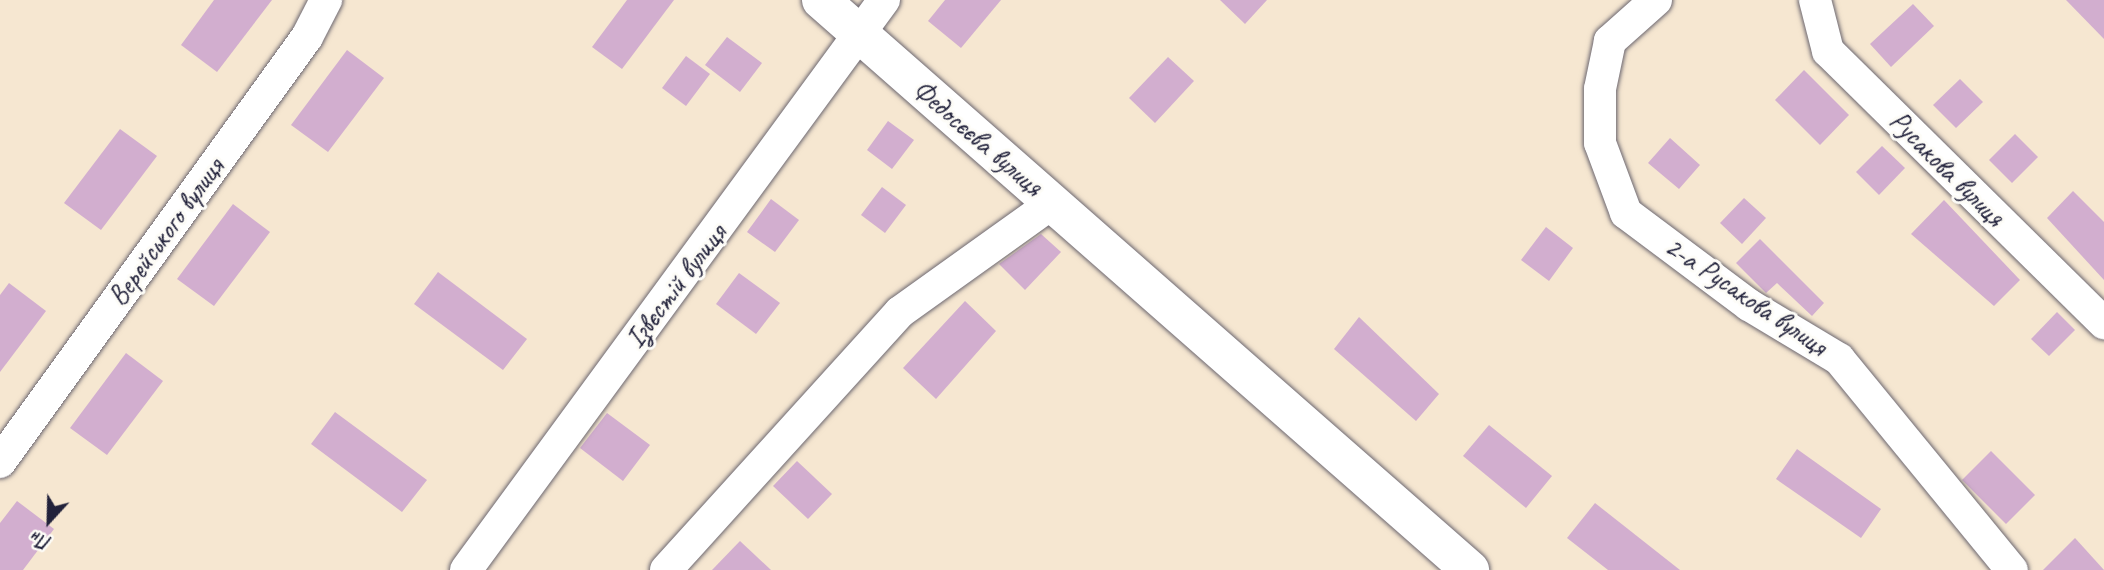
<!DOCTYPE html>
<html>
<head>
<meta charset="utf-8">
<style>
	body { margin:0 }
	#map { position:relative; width:2104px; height:570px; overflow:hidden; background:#f6e7d1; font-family:Caveat,sans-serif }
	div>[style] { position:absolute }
	.building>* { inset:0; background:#d2aecf }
	.roads { filter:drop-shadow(0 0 2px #6c6770) drop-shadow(0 0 2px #6c6770) }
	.street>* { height:32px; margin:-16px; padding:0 16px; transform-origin:16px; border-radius:16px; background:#fff }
	.secondary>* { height:38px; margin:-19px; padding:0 19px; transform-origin:19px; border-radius:19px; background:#fff }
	span { translate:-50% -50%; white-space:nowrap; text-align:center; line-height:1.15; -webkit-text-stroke:6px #fdfcf7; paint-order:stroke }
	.street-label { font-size:28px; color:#22223b }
	.north { position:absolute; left:14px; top:486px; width:70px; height:70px; -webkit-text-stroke:5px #fdfcf7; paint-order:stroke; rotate:202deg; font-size:19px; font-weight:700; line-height:28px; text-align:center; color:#22223b }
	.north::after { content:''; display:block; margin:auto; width:24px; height:32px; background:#22223b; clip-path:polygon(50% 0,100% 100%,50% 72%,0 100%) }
</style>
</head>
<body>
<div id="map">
	<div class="building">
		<div style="clip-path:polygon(214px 0,272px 0,217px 72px,181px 45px)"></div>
		<div style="clip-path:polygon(627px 0,674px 0,622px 69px,592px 47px)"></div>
		<div style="clip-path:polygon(945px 0,1001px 0,961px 48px,928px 21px)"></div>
		<div style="clip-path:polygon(1220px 0,1267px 0,1245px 24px)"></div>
		<div style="clip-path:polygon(2066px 0,2104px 0,2104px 39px)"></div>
		<div style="clip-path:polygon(1913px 4px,1934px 26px,1891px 67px,1870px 44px)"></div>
		<div style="clip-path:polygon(727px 37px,762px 63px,740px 92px,705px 65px)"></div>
		<div style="clip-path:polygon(347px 50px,384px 78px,328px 152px,291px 125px)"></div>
		<div style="clip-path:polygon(686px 56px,710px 74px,686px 106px,662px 88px)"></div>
		<div style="clip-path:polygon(1168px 57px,1194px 81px,1155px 123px,1129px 98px)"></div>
		<div style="clip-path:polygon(1804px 70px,1849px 115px,1820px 145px,1775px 100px)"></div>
		<div style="clip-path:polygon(1960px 79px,1983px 102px,1956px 128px,1933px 105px)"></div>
		<div style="clip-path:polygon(888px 121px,914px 140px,892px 169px,867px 150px)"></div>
		<div style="clip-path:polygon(120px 129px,157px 156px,101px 230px,64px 203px)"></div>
		<div style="clip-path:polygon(2015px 134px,2038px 157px,2012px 183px,1989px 160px)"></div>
		<div style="clip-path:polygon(1670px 138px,1700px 165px,1679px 189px,1648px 163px)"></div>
		<div style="clip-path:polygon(1882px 146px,1905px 168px,1879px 195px,1856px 172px)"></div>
		<div style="clip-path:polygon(882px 187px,906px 205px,885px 233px,861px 215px)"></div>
		<div style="clip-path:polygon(2073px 191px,2104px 222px,2104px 280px,2047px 218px)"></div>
		<div style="clip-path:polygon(1744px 198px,1766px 218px,1742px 244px,1720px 223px)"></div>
		<div style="clip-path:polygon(771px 199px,799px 220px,775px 252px,747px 232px)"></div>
		<div style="clip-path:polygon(1944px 200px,2020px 280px,1994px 306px,1911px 234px)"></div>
		<div style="clip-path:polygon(233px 204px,270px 232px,214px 306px,177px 279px)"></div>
		<div style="clip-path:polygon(1546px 227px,1573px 248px,1549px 281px,1521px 260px)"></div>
		<div style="clip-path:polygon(1041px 234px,1061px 252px,1025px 290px,999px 264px)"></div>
		<div style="clip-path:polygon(1760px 239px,1824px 303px,1812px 316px,1777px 283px,1766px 293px,1736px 263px)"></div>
		<div style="clip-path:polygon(438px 272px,527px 339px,503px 370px,414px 304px)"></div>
		<div style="clip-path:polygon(739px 273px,780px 303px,756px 334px,716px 304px)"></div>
		<div style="clip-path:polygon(9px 283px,46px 311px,0 372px,0 295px)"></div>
		<div style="clip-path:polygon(965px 301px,996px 331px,936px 399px,903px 368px)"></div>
		<div style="clip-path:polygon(2057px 312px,2075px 330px,2049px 356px,2031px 339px)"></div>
		<div style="clip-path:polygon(1359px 317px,1439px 394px,1416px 421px,1334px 349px)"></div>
		<div style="clip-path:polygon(126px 353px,163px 381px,107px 455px,70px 428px)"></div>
		<div style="clip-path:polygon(335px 412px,427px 480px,402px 512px,311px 444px)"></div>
		<div style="clip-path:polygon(607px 413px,650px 445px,623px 481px,580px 448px)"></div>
		<div style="clip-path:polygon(1489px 425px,1552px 476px,1526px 508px,1463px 456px)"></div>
		<div style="clip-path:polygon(1797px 449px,1881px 509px,1861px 538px,1776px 479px)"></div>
		<div style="clip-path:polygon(1991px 451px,2035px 495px,2006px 524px,1962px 480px)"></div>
		<div style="clip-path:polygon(797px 461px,832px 494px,808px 519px,773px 486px)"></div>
		<div style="clip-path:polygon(17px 501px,54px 529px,23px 570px,0 570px,0 523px)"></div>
		<div style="clip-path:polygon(1595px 503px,1680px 570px,1608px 570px,1567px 538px)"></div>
		<div style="clip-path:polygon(2075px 538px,2104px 570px,2043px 570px)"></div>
		<div style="clip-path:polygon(740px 541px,771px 570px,712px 570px)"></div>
	</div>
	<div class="roads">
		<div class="street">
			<div style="left:1656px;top:0;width:62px;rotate:138.3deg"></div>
			<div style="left:1610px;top:41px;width:49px;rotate:101.8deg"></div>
			<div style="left:1600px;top:89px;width:54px;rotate:90deg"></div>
			<div style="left:1600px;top:143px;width:75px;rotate:69.6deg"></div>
			<div style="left:1626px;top:213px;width:154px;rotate:36.8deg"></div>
			<div style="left:1749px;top:305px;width:105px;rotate:31deg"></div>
			<div style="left:1839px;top:359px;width:273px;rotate:50.7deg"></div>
			<div style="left:1815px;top:0;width:53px;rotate:75.7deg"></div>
			<div style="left:1828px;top:51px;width:388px;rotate:44.6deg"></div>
			<div style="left:0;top:462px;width:524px;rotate:-54.16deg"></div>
			<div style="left:307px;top:37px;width:42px;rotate:-62.8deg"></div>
			<div style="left:466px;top:570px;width:707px;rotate:-53.75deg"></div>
			<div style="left:666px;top:570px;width:348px;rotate:-47.8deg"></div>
			<div style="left:900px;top:312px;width:187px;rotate:-35.6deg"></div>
		</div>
		<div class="secondary">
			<div style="left:821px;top:0;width:864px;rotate:41.29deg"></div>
		</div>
	</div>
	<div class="street-label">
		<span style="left:978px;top:138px;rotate:41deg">Федосєєва вулиця</span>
		<span style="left:1947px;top:169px;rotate:45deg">Русакова вулиця</span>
		<span style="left:166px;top:232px;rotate:-54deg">Верейського вулиця</span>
		<span style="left:676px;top:286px;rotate:-53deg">Ізвєстій вулиця</span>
		<span style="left:1746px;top:296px;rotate:34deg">2-а Русакова вулиця</span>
	</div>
	<div class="north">Пн</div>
</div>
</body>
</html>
